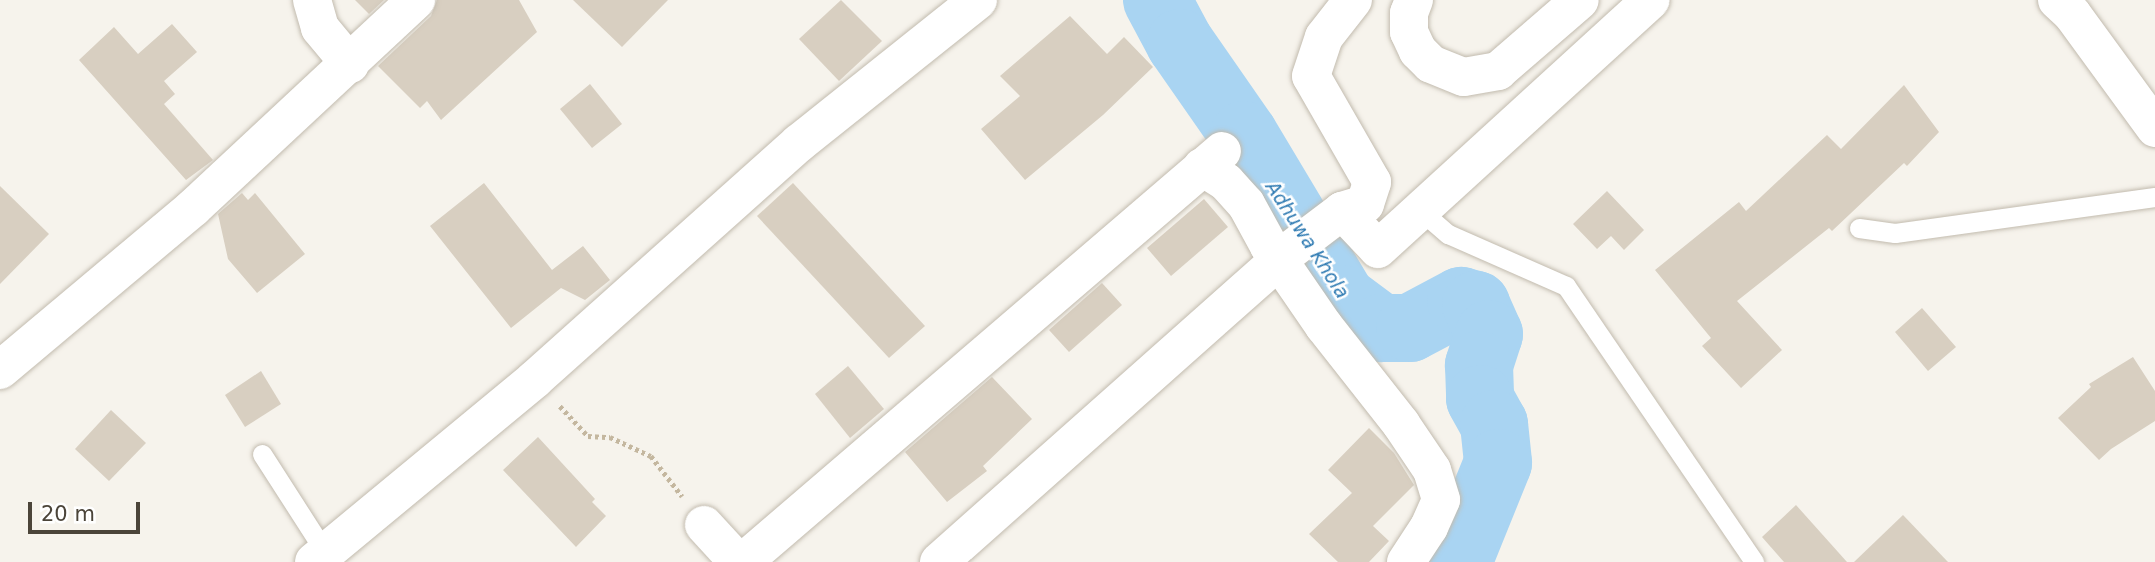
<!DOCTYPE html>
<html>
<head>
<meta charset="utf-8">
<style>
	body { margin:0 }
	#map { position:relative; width:2155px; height:562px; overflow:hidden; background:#f6f3ec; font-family:"DejaVu Sans",sans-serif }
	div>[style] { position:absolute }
	.river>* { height:68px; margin:-34px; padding:0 34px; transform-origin:34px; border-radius:34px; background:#a9d4f2 }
	.building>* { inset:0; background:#d8cfc1 }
	.path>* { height:4.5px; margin-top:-2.25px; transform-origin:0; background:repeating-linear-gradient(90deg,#c4b79f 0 3.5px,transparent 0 7px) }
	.roads { filter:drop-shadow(0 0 2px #c2bbae) drop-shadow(0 0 2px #c2bbae) }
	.lane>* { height:19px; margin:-9.5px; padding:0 9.5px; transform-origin:9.5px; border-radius:9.5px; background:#fff }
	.street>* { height:38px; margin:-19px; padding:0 19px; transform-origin:19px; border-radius:19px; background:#fff }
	span { translate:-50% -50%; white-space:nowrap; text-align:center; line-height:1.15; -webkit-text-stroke:5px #fff; paint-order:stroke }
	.water-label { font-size:19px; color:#2e7ab2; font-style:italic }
	.scale { position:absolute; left:28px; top:502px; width:112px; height:32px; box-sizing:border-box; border:4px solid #4b4439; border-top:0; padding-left:9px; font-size:21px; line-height:24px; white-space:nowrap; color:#4b4439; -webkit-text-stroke:5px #fff; paint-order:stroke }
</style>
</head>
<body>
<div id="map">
	<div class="river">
		<div style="left:1157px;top:0;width:49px;rotate:61.9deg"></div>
		<div style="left:1180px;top:43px;width:112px;rotate:55.2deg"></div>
		<div style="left:1244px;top:135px;width:191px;rotate:59.1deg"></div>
		<div style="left:1342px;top:299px;width:49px;rotate:36.6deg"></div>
		<div style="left:1381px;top:328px;width:29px"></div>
		<div style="left:1410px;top:328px;width:58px;rotate:-27.9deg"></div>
		<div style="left:1461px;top:301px;width:16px;rotate:15deg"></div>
		<div style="left:1476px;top:305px;width:32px;rotate:66deg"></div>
		<div style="left:1489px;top:334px;width:33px;rotate:108deg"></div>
		<div style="left:1479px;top:365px;width:34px;rotate:88deg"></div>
		<div style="left:1480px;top:399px;width:29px;rotate:61deg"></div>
		<div style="left:1494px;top:424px;width:39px;rotate:84deg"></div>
		<div style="left:1498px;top:463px;width:107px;rotate:112deg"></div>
	</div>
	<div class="building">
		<div style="clip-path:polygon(355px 0,384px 0,369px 14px)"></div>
		<div style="clip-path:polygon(437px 0,519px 0,537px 32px,441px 120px,427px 101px,420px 108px,378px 66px,431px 16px)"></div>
		<div style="clip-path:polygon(573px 0,668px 0,622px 47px)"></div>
		<div style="clip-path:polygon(841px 0,882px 41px,839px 81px,799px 39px)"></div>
		<div style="clip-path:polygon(1070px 16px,1107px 54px,1124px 37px,1153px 67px,1103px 115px,1025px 180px,981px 129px,1020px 96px,1000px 76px)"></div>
		<div style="clip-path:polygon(172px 24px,197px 52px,164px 81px,175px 94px,164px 104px,213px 160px,186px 180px,79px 60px,114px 27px,138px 54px)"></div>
		<div style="clip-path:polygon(590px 84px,622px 124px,592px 148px,560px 109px)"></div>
		<div style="clip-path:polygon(1904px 85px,1939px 132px,1907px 166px,1904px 163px,1832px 231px,1829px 228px,1737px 301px,1782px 350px,1741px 388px,1702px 346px,1711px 338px,1655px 270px,1739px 202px,1746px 211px,1827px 135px,1841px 149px)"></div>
		<div style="clip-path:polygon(484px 183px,552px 270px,583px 246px,610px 280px,585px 300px,561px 288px,511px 328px,430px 226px)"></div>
		<div style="clip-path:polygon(793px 183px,925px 326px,889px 358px,757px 216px)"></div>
		<div style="clip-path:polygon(0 186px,49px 234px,0 284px)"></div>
		<div style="clip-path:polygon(1607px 191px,1644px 230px,1624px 250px,1611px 236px,1597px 249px,1573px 224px)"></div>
		<div style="clip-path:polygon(242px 193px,248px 200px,255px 193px,305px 254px,257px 293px,228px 259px,218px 214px)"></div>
		<div style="clip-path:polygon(1204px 199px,1228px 227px,1171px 276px,1147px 248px)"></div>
		<div style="clip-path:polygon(1102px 283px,1122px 305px,1069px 352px,1049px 330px)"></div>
		<div style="clip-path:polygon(1922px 308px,1956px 347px,1928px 371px,1895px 332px)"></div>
		<div style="clip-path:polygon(2133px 357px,2155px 391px,2155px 421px,2111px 449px,2099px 460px,2058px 418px,2091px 387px,2089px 384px)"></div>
		<div style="clip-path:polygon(848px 366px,884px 409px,850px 438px,815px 394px)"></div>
		<div style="clip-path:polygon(261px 371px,281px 404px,245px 427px,225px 395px)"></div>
		<div style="clip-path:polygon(992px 377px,1032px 419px,983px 466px,987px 471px,947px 502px,905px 452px)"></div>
		<div style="clip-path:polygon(111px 410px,146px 443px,109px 481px,75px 449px)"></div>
		<div style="clip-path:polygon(1369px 428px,1394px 453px,1414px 485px,1373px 526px,1389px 541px,1369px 562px,1338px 562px,1309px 534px,1352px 493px,1328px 470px)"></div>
		<div style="clip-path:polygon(538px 437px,595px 499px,592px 502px,606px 516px,576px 547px,503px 470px)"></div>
		<div style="clip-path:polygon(1796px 505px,1847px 562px,1784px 562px,1762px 537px)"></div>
		<div style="clip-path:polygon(1903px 515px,1948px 562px,1854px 562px)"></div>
	</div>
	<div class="path">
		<div style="left:560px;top:406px;width:41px;rotate:47deg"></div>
		<div style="left:588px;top:436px;width:22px;rotate:3deg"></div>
		<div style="left:610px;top:437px;width:45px;rotate:24.9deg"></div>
		<div style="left:651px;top:456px;width:51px;rotate:52.2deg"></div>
	</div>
	<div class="roads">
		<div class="lane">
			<div style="left:1420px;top:210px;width:37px;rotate:41deg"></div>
			<div style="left:1448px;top:234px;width:129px;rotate:23.8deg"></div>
			<div style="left:1566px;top:286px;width:334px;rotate:55.7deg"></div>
			<div style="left:1859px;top:228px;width:36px;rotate:8deg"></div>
			<div style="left:1895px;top:233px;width:262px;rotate:-7.9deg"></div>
			<div style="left:262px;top:454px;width:117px;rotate:57.3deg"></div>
		</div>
		<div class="street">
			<div style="left:312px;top:0;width:29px;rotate:74deg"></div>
			<div style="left:320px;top:28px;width:47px;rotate:50.2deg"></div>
			<div style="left:1414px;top:0;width:14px;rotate:111deg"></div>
			<div style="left:1409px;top:13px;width:19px;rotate:90deg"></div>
			<div style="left:1409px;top:32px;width:21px;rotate:65deg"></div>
			<div style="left:1418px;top:51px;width:18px;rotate:45deg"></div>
			<div style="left:1431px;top:64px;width:35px;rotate:22deg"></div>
			<div style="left:1464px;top:77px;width:35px;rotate:-10deg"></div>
			<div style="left:1498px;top:71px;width:108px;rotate:-40.9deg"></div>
			<div style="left:2057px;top:0;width:21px;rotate:43deg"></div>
			<div style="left:2072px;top:14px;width:141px;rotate:53.9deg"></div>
			<div style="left:1202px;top:167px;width:28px;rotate:32deg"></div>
			<div style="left:1226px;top:182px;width:30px;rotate:48deg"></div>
			<div style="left:1246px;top:204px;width:48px;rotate:61.3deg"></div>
			<div style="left:1269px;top:246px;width:97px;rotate:55.5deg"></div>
			<div style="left:1324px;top:326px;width:125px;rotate:51.8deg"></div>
			<div style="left:1401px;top:424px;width:55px;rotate:56deg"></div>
			<div style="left:1432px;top:470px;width:31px;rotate:73deg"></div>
			<div style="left:1441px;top:500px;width:30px;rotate:114deg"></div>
			<div style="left:1429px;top:527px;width:42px;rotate:123.3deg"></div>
			<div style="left:1342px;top:211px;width:24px;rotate:-17deg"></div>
			<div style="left:1365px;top:204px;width:23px;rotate:-72deg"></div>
			<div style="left:1372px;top:182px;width:122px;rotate:-119.9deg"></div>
			<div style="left:1311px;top:76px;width:41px;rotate:-71.6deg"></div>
			<div style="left:1324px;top:37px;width:47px;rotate:-51.9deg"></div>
			<div style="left:0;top:370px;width:252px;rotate:-40deg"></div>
			<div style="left:193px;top:208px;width:305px;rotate:-43deg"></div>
			<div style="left:704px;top:525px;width:50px;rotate:47.4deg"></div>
			<div style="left:314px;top:562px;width:287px;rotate:-39.6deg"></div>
			<div style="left:535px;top:379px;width:354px;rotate:-41.8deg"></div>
			<div style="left:799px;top:143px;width:229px;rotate:-38.6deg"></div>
			<div style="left:743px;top:562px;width:631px;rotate:-40.63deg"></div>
			<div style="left:939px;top:562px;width:467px;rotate:-41.6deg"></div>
			<div style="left:1288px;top:252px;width:68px;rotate:-37.2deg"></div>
			<div style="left:1342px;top:211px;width:52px;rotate:46.5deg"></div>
			<div style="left:1378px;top:249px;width:369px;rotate:-42.4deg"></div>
		</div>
	</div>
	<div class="water-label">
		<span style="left:1307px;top:240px;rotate:57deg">Adhuwa Khola</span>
	</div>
	<div class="scale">20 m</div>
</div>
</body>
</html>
